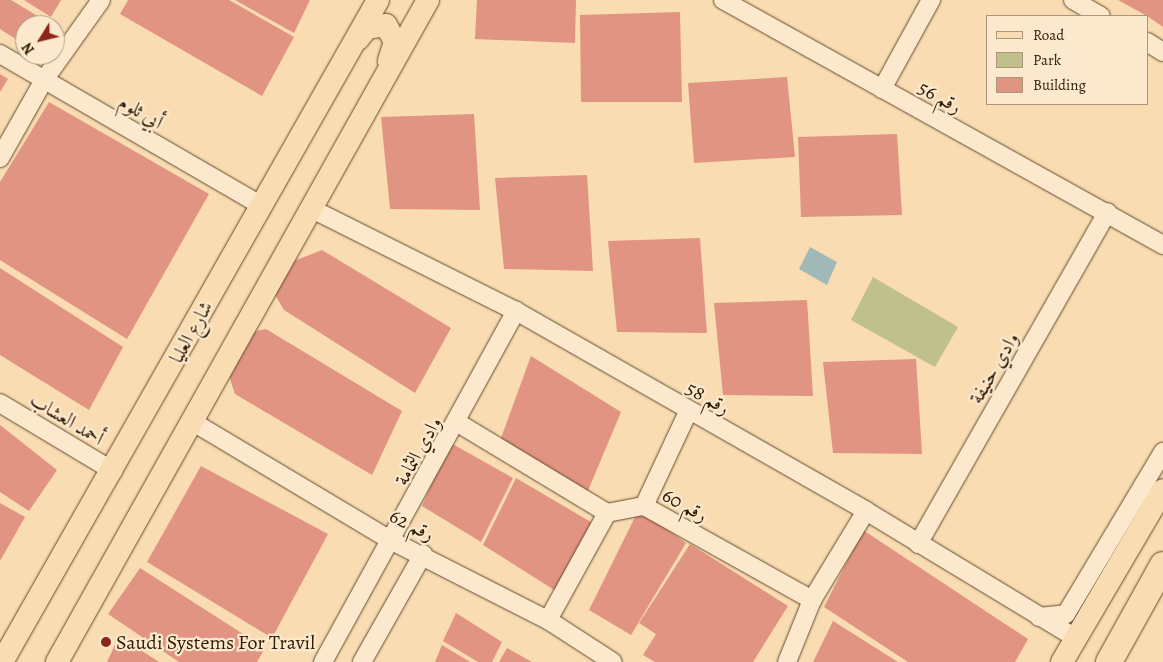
<!DOCTYPE html>
<html>
<head>
<meta charset="utf-8">
<style>
	body { margin:0 }
	#map { position:relative; width:1163px; height:662px; overflow:hidden; background:#f9dcb2; font-family:Alegreya,Amiri,serif }
	div>[style] { position:absolute }
	.green>* { inset:0; background:#bfc08b }
	.water>* { inset:0; background:#a1b9b6 }
	.building>* { inset:0; background:#e29482 }
	.roads { filter:drop-shadow(0 0 1px #624b2c) drop-shadow(0 0 1px #624b2c) }
	.minor>* { height:18px; margin:-9px; padding:0 9px; transform-origin:9px; border-radius:9px; background:#fbe8cd }
	.major>* { height:22px; margin:-11px; padding:0 11px; transform-origin:11px; border-radius:11px; background:#f9dcb2 }
	.highway>* { height:26px; margin:-13px; padding:0 13px; transform-origin:13px; border-radius:13px; background:#f9dcb2 }
	.dots>* { width:14px; height:14px; translate:-50% -50%; box-sizing:border-box; border:2px solid #fbe8cd; border-radius:50% }
	span { translate:-50% -50%; white-space:nowrap; text-align:center; line-height:1.15; -webkit-text-stroke:4.5px #fbe8cd; paint-order:stroke }
	.street-label { font-size:20px; color:#301b00 }
	.poi-label { font-size:20px; color:#301b00 }
	.left { translate:0 -50%; text-align:left }
	.legend { position:absolute; left:986px; top:15px; width:162px; height:90px; box-sizing:border-box; background:#fbe8cd; border:1px solid #aa967b; margin:0; padding:6px 9px; list-style:none; font-size:15px; color:#301b00 }
	.legend li { display:flex; align-items:center; gap:10px; height:25px }
	.legend b { width:25px; border:1px solid #aa967b }
	.north { position:absolute; left:15px; top:15px; width:50px; height:50px; box-sizing:border-box; background:#fbe8cd; border:1px solid #aa967b; border-radius:50%; rotate:234deg; font-size:14px; font-weight:700; line-height:20px; text-align:center; color:#301b00 }
	.north::after { content:''; display:block; margin:auto; width:18px; height:22px; background:#8f2418; clip-path:polygon(50% 0,100% 100%,50% 72%,0 100%) }
</style>
</head>
<body>
<div id="map">
	<div class="green">
		<div style="clip-path:polygon(873px 277px,958px 327px,935px 367px,851px 320px)"></div>
	</div>
	<div class="water">
		<div style="clip-path:polygon(810px 247px,837px 262px,827px 285px,799px 269px)"></div>
	</div>
	<div class="building">
		<div style="clip-path:polygon(0 0,11px 0,49px 23px,25px 25px,25px 45px,0 29px)"></div>
		<div style="clip-path:polygon(24px 0,61px 0,51px 17px)"></div>
		<div style="clip-path:polygon(128px 0,229px 0,294px 37px,262px 96px,120px 14px)"></div>
		<div style="clip-path:polygon(235px 0,310px 0,294px 33px)"></div>
		<div style="clip-path:polygon(477px 0,576px 0,575px 43px,475px 39px)"></div>
		<div style="clip-path:polygon(1118px 0,1163px 0,1163px 27px,1147px 16px)"></div>
		<div style="clip-path:polygon(680px 12px,682px 102px,581px 102px,580px 15px)"></div>
		<div style="clip-path:polygon(0 74px,8px 79px,0 92px)"></div>
		<div style="clip-path:polygon(787px 77px,795px 157px,694px 163px,688px 83px)"></div>
		<div style="clip-path:polygon(49px 102px,209px 194px,127px 339px,0 260px,0 182px)"></div>
		<div style="clip-path:polygon(474px 114px,480px 210px,390px 209px,381px 117px)"></div>
		<div style="clip-path:polygon(897px 134px,902px 215px,801px 217px,798px 137px)"></div>
		<div style="clip-path:polygon(587px 175px,593px 271px,504px 269px,495px 178px)"></div>
		<div style="clip-path:polygon(700px 238px,707px 333px,617px 332px,608px 241px)"></div>
		<div style="clip-path:polygon(322px 250px,451px 328px,415px 393px,284px 310px,274px 293px,289px 263px)"></div>
		<div style="clip-path:polygon(0 268px,123px 347px,89px 410px,0 355px)"></div>
		<div style="clip-path:polygon(807px 300px,813px 396px,723px 395px,714px 303px)"></div>
		<div style="clip-path:polygon(266px 329px,402px 411px,372px 475px,235px 394px,227px 370px,246px 333px)"></div>
		<div style="clip-path:polygon(531px 356px,621px 412px,587px 493px,501px 438px)"></div>
		<div style="clip-path:polygon(916px 359px,922px 454px,833px 453px,823px 362px)"></div>
		<div style="clip-path:polygon(0 425px,57px 470px,29px 511px,0 492px)"></div>
		<div style="clip-path:polygon(449px 442px,513px 478px,481px 542px,422px 506px)"></div>
		<div style="clip-path:polygon(201px 466px,328px 534px,272px 638px,147px 562px)"></div>
		<div style="clip-path:polygon(516px 478px,596px 525px,559px 593px,483px 545px)"></div>
		<div style="clip-path:polygon(0 503px,25px 517px,0 561px)"></div>
		<div style="clip-path:polygon(639px 509px,686px 543px,631px 635px,589px 610px)"></div>
		<div style="clip-path:polygon(863px 530px,1028px 639px,1015px 662px,908px 662px,824px 607px)"></div>
		<div style="clip-path:polygon(690px 544px,788px 606px,753px 662px,655px 662px,643px 655px,656px 634px,639px 623px)"></div>
		<div style="clip-path:polygon(140px 568px,265px 648px,257px 662px,179px 662px,108px 614px)"></div>
		<div style="clip-path:polygon(456px 613px,502px 642px,492px 662px,478px 662px,443px 641px)"></div>
		<div style="clip-path:polygon(833px 621px,898px 662px,813px 662px)"></div>
		<div style="clip-path:polygon(119px 636px,159px 662px,107px 662px)"></div>
		<div style="clip-path:polygon(442px 645px,470px 662px,435px 662px)"></div>
		<div style="clip-path:polygon(507px 648px,532px 662px,499px 662px)"></div>
	</div>
	<div class="roads">
		<div class="minor">
			<div style="left:723px;top:0;width:504px;rotate:29.11deg"></div>
			<div style="left:1073px;top:0;width:32px;rotate:30deg"></div>
			<div style="left:1147px;top:42px;width:19px;rotate:32deg"></div>
			<div style="left:0;top:54px;width:303px;rotate:30.1deg"></div>
			<div style="left:882px;top:89px;width:102px;rotate:-61.2deg"></div>
			<div style="left:0;top:158px;width:90px;rotate:-60.6deg"></div>
			<div style="left:44px;top:80px;width:98px;rotate:-54.5deg"></div>
			<div style="left:312px;top:209px;width:228px;rotate:26.6deg"></div>
			<div style="left:516px;top:311px;width:403px;rotate:29.7deg"></div>
			<div style="left:866px;top:511px;width:245px;rotate:31.2deg"></div>
			<div style="left:0;top:403px;width:132px;rotate:31deg"></div>
			<div style="left:193px;top:422px;width:232px;rotate:30.9deg"></div>
			<div style="left:392px;top:541px;width:175px;rotate:26.9deg"></div>
			<div style="left:548px;top:620px;width:77px;rotate:32.9deg"></div>
			<div style="left:458px;top:423px;width:174px;rotate:31.1deg"></div>
			<div style="left:607px;top:513px;width:38px;rotate:-11deg"></div>
			<div style="left:644px;top:506px;width:193px;rotate:29.2deg"></div>
			<div style="left:644px;top:506px;width:104px;rotate:-64.9deg"></div>
			<div style="left:918px;top:544px;width:382px;rotate:-60.3deg"></div>
			<div style="left:1039px;top:617px;width:27px;rotate:-6deg"></div>
			<div style="left:1066px;top:614px;width:189px;rotate:-59.1deg"></div>
			<div style="left:548px;top:620px;width:122px;rotate:-61.1deg"></div>
			<div style="left:323px;top:662px;width:401px;rotate:-61.2deg"></div>
			<div style="left:362px;top:662px;width:124px;rotate:-60.5deg"></div>
			<div style="left:787px;top:662px;width:67px;rotate:-68deg"></div>
			<div style="left:812px;top:600px;width:104px;rotate:-58.8deg"></div>
		</div>
		<div class="major">
			<div style="left:358px;top:39px;width:14px;rotate:-51deg"></div>
			<div style="left:367px;top:28px;width:19px;rotate:-9deg"></div>
			<div style="left:386px;top:25px;width:19px;rotate:62deg"></div>
			<div style="left:395px;top:42px;width:20px;rotate:108deg"></div>
			<div style="left:2px;top:662px;width:761px;rotate:-60.4deg"></div>
			<div style="left:57px;top:662px;width:759px;rotate:-60.73deg"></div>
			<div style="left:1062px;top:662px;width:199px;rotate:-59.6deg"></div>
		</div>
		<div class="highway">
			<div style="left:1109px;top:662px;width:111px;rotate:-60.9deg"></div>
		</div>
	</div>
	<div class="dots">
		<div style="left:106px;top:642px;background:#8f2418"></div>
	</div>
	<div class="street-label">
		<span style="left:940px;top:97px;rotate:29deg">رقم 56</span>
		<span style="left:141px;top:112px;rotate:30deg">أبي ثلوم</span>
		<span style="left:191px;top:332px;rotate:-61deg">شارع العليا</span>
		<span style="left:994px;top:368px;rotate:-60deg">وادي حنيفة</span>
		<span style="left:708px;top:398px;rotate:30deg">رقم 58</span>
		<span style="left:67px;top:419px;rotate:31deg">أحمد العشاب</span>
		<span style="left:418px;top:451px;rotate:-61deg">وادي الثمامة</span>
		<span style="left:685px;top:505px;rotate:29deg">رقم 60</span>
		<span style="left:412px;top:525px;rotate:27deg">رقم 62</span>
	</div>
	<div class="poi-label">
		<span class="left" style="left:116px;top:642px">Saudi Systems For Travil</span>
	</div>
	<ul class="legend">
	<li><b style="height:6px;background:#f9dcb2"></b>Road</li>
	<li><b style="height:14px;background:#bfc08b"></b>Park</li>
	<li><b style="height:14px;background:#e29482"></b>Building</li>
	</ul>
	<div class="north">N</div>
</div>
</body>
</html>
